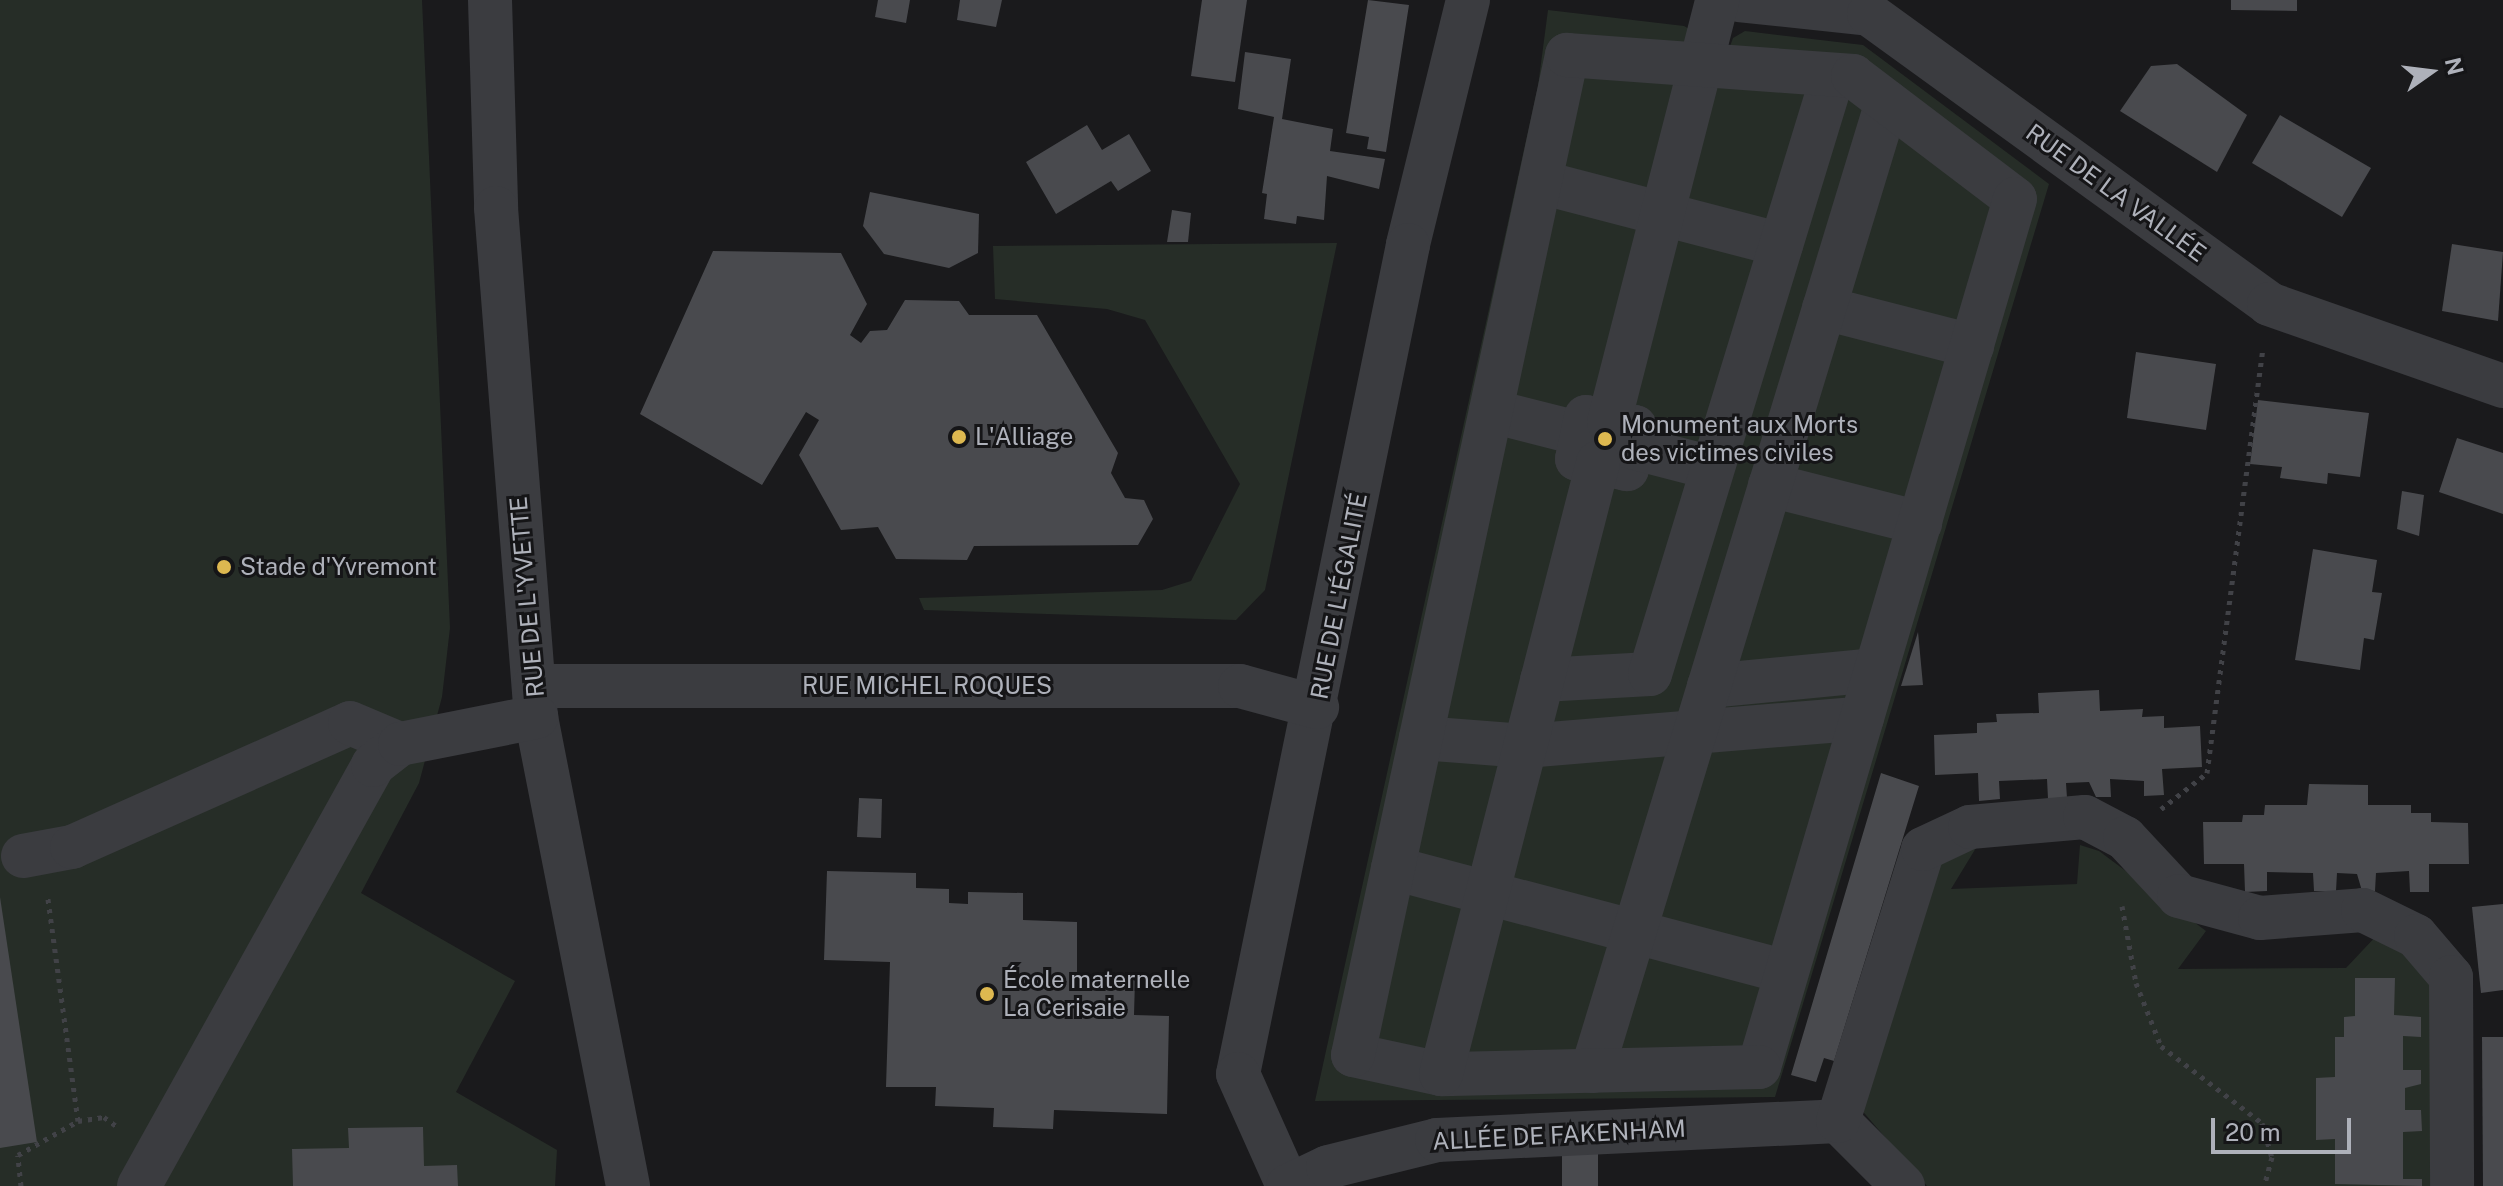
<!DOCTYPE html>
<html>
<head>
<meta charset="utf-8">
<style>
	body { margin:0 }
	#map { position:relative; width:2503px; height:1186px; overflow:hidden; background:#1a1a1c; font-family:"Public Sans",sans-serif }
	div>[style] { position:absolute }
	.green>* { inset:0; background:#262d27 }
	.building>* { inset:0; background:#494a4e }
	.path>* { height:5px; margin-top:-2.5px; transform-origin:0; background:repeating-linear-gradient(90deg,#414247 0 4px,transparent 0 10px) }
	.minor>* { height:44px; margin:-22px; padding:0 22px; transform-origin:22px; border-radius:22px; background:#3b3c40 }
	.dots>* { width:22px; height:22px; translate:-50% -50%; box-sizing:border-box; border:4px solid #151517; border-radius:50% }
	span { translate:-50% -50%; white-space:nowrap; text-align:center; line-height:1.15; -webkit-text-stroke:6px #151517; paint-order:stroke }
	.street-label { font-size:24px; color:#aeb1ba }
	.poi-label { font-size:24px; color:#aeb1ba }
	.left { translate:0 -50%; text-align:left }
	.north { position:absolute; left:2391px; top:32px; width:80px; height:80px; -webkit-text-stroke:6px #151517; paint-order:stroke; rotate:76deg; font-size:22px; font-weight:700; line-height:32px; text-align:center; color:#aeb1ba }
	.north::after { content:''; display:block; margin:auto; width:28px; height:36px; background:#aeb1ba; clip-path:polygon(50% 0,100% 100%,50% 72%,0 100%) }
	.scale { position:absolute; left:2211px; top:1118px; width:140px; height:36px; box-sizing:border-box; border:4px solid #aeb1ba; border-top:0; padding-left:10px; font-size:24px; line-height:28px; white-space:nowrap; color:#aeb1ba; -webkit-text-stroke:6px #151517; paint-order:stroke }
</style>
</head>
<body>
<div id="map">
	<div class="green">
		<div style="clip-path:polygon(0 0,422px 0,450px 628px,442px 697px,419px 783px,361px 893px,515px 981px,456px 1092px,557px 1150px,555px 1186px,0 1186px)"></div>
		<div style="clip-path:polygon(1548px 10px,1684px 26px,1728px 52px,1733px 38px,1745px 31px,1863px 45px,2049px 184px,1775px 1097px,1315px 1101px,1538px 86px)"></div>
		<div style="clip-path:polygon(1337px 243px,1265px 590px,1236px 620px,924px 610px,919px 598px,1162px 590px,1191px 581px,1240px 484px,1145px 320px,1107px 309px,995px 299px,993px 246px)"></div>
		<div style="clip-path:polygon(1979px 843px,1951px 889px,2077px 884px,2080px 845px,2099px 851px,2206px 931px,2178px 969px,2346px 968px,2379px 933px,2416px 959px,2432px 987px,2433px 1186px,1927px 1186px,1859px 1107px,1936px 857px)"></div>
	</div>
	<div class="building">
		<div style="clip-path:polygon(878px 0,910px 0,906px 23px,875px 17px)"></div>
		<div style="clip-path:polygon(960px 0,1002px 0,996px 27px,957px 20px)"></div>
		<div style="clip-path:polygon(1202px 0,1247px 0,1235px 82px,1191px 76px)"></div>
		<div style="clip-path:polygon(1368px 0,1409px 5px,1386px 152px,1367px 149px,1369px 137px,1346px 133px)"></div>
		<div style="clip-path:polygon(2231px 0,2297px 0,2297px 11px,2231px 10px)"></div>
		<div style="clip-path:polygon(1245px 52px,1291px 59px,1282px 119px,1333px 129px,1330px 151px,1385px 159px,1379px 189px,1327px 176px,1324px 220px,1297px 216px,1296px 224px,1264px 219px,1267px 194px,1262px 193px,1274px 117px,1238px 109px)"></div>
		<div style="clip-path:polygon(2177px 64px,2247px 115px,2217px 172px,2120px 111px,2151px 66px)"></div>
		<div style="clip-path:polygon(2280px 115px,2371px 168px,2342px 217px,2252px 163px)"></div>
		<div style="clip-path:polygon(1087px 125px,1102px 150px,1129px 134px,1151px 171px,1118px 191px,1111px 181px,1056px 214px,1026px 162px)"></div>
		<div style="clip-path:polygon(870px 192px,979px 214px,978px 253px,949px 268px,884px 254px,863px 226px)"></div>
		<div style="clip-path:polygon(1172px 210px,1191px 213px,1188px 242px,1167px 242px)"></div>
		<div style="clip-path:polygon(2452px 244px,2503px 252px,2498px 321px,2442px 311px)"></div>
		<div style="clip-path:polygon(713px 251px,841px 253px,867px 304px,850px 335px,861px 343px,870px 331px,887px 330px,905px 300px,959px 301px,969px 315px,1037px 315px,1118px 453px,1111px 473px,1125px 498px,1144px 500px,1153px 519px,1138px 545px,974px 546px,967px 560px,896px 559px,878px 527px,841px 530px,799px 455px,819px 420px,806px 412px,762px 485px,640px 414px)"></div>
		<div style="clip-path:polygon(2136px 352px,2216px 364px,2206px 430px,2127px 418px)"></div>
		<div style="clip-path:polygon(2258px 400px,2369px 413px,2360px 477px,2328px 473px,2327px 484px,2280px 478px,2282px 467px,2250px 464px)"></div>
		<div style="clip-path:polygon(2457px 438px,2503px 453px,2503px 514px,2439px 492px)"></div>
		<div style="clip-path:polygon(2402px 491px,2424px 495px,2419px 536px,2397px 529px)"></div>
		<div style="clip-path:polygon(2313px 549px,2377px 560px,2372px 592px,2382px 593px,2374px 640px,2364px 638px,2360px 670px,2295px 660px)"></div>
		<div style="clip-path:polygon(1918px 632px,1923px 685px,1901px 686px)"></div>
		<div style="clip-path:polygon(2099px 690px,2100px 711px,2143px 709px,2142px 717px,2164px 716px,2164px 728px,2200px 726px,2202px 767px,2162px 769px,2164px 795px,2144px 796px,2144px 781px,2110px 779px,2111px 797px,2096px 797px,2089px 782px,2066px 783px,2067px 798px,2048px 799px,2047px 779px,1999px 781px,2000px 799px,1979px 801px,1978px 773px,1935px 775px,1934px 735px,1977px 733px,1977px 723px,1997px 722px,1996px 714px,2039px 713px,2038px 693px)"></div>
		<div style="clip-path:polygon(1881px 773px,1919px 786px,1834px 1061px,1824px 1058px,1816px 1082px,1791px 1075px)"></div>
		<div style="clip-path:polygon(2309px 784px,2368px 785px,2368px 805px,2411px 805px,2411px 813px,2431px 813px,2431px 822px,2468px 823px,2469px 864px,2429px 864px,2429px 892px,2410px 892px,2409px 871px,2376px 873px,2375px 891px,2362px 891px,2357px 874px,2337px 873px,2336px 891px,2314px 891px,2313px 873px,2267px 872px,2267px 891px,2245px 892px,2244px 864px,2204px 864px,2203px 822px,2242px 822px,2243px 815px,2264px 815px,2265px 805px,2307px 805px)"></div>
		<div style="clip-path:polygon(859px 798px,882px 799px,881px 838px,857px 837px)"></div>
		<div style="clip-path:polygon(827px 871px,916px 873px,916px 888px,949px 889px,949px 903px,968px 904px,968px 892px,1023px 893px,1023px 920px,1077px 922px,1077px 978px,1135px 980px,1134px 1015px,1169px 1016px,1167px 1114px,1054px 1110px,1053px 1129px,993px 1127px,994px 1108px,935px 1106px,936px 1087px,886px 1087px,890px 962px,824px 960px)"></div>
		<div style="clip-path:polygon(0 897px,37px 1142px,0 1148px)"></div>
		<div style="clip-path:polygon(2503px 904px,2503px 990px,2481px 993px,2472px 907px)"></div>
		<div style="clip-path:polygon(2355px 978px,2395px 978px,2394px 1015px,2421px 1017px,2421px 1037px,2403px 1036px,2403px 1070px,2421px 1070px,2421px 1084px,2405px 1088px,2405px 1110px,2421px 1110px,2422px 1131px,2403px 1132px,2403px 1179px,2422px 1179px,2422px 1186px,2335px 1184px,2335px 1139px,2316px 1140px,2316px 1078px,2335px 1077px,2335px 1037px,2344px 1037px,2344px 1017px,2355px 1016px)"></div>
		<div style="clip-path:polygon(2482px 1037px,2503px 1037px,2503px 1186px,2483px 1186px)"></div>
		<div style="clip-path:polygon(423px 1127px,424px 1166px,457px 1165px,458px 1186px,293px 1186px,292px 1149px,349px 1148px,348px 1128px)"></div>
		<div style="clip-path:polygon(1562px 1154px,1598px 1154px,1598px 1186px,1562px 1186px)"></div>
	</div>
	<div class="path">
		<div style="left:2161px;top:809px;width:58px;rotate:-38deg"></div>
		<div style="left:2207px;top:773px;width:428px;rotate:-82.5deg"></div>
		<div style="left:2122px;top:906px;width:78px;rotate:79.7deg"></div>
		<div style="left:2136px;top:983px;width:68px;rotate:68.4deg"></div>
		<div style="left:2161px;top:1046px;width:127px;rotate:37.3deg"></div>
		<div style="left:2262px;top:1123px;width:35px;rotate:74deg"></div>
		<div style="left:2272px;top:1157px;width:30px;rotate:105deg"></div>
		<div style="left:78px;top:1121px;width:26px;rotate:-9deg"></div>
		<div style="left:104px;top:1117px;width:19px;rotate:36deg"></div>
		<div style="left:21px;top:1186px;width:31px;rotate:-96deg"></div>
		<div style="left:18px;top:1155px;width:69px;rotate:-29.5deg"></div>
		<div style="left:78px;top:1121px;width:225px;rotate:-97.7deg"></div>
	</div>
	<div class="minor">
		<div style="left:490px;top:0;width:208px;rotate:88.3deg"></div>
		<div style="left:496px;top:208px;width:511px;rotate:85.51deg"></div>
		<div style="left:536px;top:717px;width:478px;rotate:78.9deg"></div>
		<div style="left:1468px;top:0;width:252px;rotate:103.8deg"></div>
		<div style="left:1408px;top:245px;width:846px;rotate:101.59deg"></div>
		<div style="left:1238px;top:1074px;width:123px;rotate:65.9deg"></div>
		<div style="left:1288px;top:1186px;width:44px;rotate:-25.4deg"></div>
		<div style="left:1328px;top:1167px;width:112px;rotate:-13.9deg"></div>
		<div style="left:1437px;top:1140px;width:401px;rotate:-2.7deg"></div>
		<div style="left:1838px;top:1121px;width:92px;rotate:45deg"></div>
		<div style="left:1739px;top:0;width:131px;rotate:6.1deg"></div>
		<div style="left:1869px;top:14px;width:494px;rotate:35.9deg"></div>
		<div style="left:2269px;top:304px;width:248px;rotate:19.3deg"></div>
		<div style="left:1540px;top:182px;width:249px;rotate:14.6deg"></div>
		<div style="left:1824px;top:308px;width:153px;rotate:14.4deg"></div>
		<div style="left:1491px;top:411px;width:94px;rotate:14.2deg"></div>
		<div style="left:1586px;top:417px;width:50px;rotate:11.5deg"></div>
		<div style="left:1635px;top:427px;width:43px;rotate:100.8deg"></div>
		<div style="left:1627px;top:469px;width:51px;rotate:-168.7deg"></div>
		<div style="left:1577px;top:459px;width:43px;rotate:-77.9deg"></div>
		<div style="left:1609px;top:422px;width:436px;rotate:-75.6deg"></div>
		<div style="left:1631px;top:447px;width:84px;rotate:14.5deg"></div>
		<div style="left:1770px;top:485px;width:155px;rotate:14.2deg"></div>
		<div style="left:1542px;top:680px;width:108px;rotate:-3.2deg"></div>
		<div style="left:1650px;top:674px;width:626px;rotate:-73.01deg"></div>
		<div style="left:534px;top:686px;width:706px"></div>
		<div style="left:1240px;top:686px;width:80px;rotate:15.3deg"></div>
		<div style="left:1709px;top:686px;width:168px;rotate:-5.5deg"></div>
		<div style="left:1421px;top:738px;width:104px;rotate:4.4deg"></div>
		<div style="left:1525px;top:746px;width:338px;rotate:-4.7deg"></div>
		<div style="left:23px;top:856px;width:50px;rotate:-10.4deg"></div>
		<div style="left:72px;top:847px;width:304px;rotate:-24deg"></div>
		<div style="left:350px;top:723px;width:54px;rotate:22.8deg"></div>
		<div style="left:1393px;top:868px;width:407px;rotate:14.8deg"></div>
		<div style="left:1592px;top:1071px;width:1013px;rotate:-73.07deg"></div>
		<div style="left:1441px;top:1074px;width:90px;rotate:-167.8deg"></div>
		<div style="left:1353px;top:1055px;width:1023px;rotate:-77.92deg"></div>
		<div style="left:1567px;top:55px;width:287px;rotate:4.2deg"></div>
		<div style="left:1853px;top:76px;width:203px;rotate:37.2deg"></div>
		<div style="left:2015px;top:199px;width:905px;rotate:106.43deg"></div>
		<div style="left:1759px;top:1067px;width:318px;rotate:178.7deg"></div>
		<div style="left:1441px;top:1074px;width:631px;rotate:-75.59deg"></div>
		<div style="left:1838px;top:1121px;width:285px;rotate:-72.6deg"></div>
		<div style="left:1923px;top:849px;width:52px;rotate:-25.1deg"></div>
		<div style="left:1970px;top:827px;width:115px;rotate:-5deg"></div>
		<div style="left:2085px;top:817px;width:45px;rotate:27.7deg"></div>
		<div style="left:2125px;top:838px;width:79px;rotate:47deg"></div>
		<div style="left:2179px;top:896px;width:84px;rotate:15.2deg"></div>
		<div style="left:2260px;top:918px;width:103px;rotate:-4.4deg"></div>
		<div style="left:2363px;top:910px;width:59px;rotate:26.1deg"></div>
		<div style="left:2416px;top:936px;width:54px;rotate:49.5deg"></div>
		<div style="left:2451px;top:977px;width:209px;rotate:89.7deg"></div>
		<div style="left:139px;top:1186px;width:482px;rotate:-60.9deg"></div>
		<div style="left:373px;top:765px;width:34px;rotate:-38deg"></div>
		<div style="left:400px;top:744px;width:139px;rotate:-11.2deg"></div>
	</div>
	<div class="dots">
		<div style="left:959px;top:437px;background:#ddb850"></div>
		<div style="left:1605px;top:439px;background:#ddb850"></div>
		<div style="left:224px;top:567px;background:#ddb850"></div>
		<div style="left:987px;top:994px;background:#ddb850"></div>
	</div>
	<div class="street-label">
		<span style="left:2116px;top:193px;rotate:36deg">RUE DE LA VALLÉE</span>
		<span style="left:1339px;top:596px;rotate:-79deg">RUE DE L'ÉGALITÉ</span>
		<span style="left:527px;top:597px;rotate:-95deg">RUE DE L'YVETTE</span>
		<span style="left:927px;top:686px">RUE MICHEL ROQUES</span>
		<span style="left:1559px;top:1135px;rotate:-3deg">ALLÉE DE FAKENHAM</span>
	</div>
	<div class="poi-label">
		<span class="left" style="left:1621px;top:439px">Monument aux Morts<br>des victimes civiles</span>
		<span class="left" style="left:975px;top:437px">L'Alliage</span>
		<span class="left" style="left:240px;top:567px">Stade d'Yvremont</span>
		<span class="left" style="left:1003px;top:994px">École maternelle<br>La Cerisaie</span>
	</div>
	<div class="north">N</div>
	<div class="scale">20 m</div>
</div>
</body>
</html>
